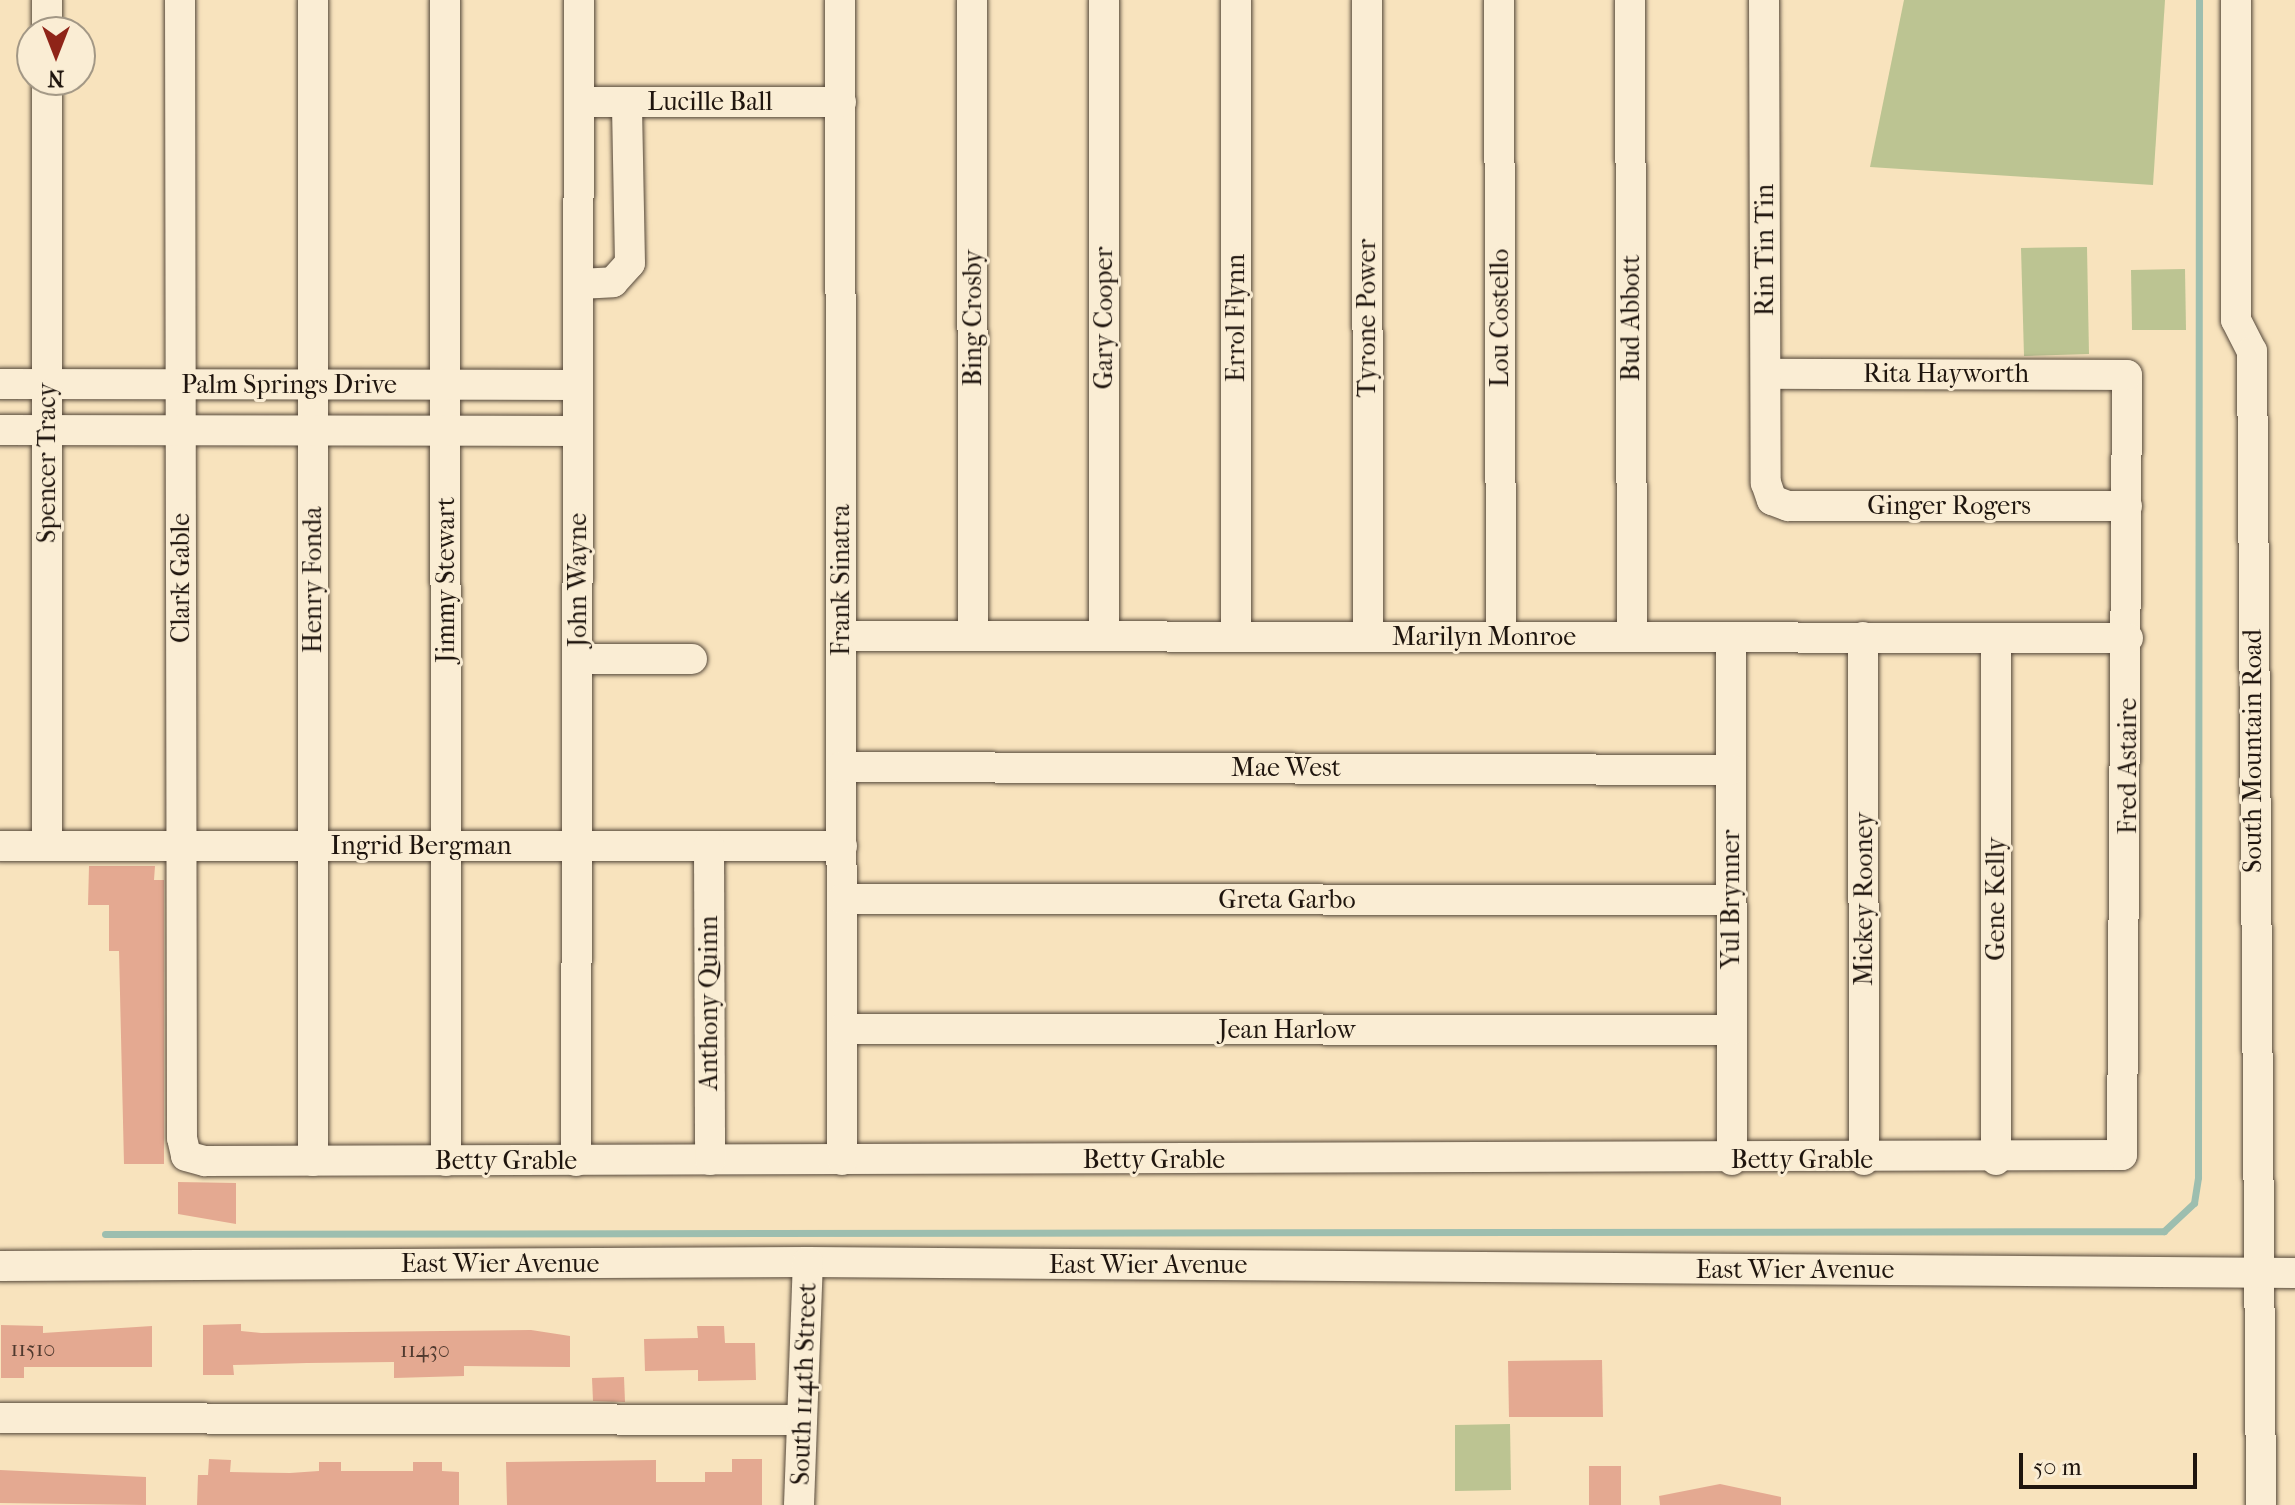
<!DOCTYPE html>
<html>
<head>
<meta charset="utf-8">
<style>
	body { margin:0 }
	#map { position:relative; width:2295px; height:1505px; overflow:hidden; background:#f8e3bd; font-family:"IM FELL French Canon",serif }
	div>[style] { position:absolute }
	.green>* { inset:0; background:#bcc492 }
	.stream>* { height:7px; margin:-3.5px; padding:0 3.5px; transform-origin:3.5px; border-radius:3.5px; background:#9dbeaf }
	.building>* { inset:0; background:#e4a991 }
	.roads { filter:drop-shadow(0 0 2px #55483a) drop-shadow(0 0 2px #55483a) }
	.minor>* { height:30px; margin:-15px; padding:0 15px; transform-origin:15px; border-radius:15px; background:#faedd4 }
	span { translate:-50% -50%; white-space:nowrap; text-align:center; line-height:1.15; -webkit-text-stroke:6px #faedd4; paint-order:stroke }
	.number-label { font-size:22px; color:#503a2f }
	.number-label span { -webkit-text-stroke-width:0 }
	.street-label { font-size:26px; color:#1f150e }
	.north { position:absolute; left:16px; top:16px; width:80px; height:80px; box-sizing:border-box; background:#faedd4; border:2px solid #a29785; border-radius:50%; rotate:180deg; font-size:22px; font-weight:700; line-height:32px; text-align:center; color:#1f150e }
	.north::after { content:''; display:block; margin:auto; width:28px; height:36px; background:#8f2418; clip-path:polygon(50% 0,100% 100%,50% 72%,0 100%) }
	.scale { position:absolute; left:2019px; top:1453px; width:178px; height:36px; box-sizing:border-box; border:4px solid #1f150e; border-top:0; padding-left:10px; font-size:24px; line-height:28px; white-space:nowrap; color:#1f150e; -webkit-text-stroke:6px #faedd4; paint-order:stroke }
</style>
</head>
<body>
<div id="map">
	<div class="green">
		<div style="clip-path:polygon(1904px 0,2165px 0,2153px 185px,1870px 167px)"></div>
		<div style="clip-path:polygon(2087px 247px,2089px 354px,2024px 356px,2021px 248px)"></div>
		<div style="clip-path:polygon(2185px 269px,2186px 330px,2132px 330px,2131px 270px)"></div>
		<div style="clip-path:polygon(1510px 1424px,1511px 1490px,1455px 1491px,1455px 1425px)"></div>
	</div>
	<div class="stream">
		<div style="left:105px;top:1234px;width:2059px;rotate:-0.08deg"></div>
		<div style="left:2164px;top:1231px;width:41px;rotate:-43deg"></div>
		<div style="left:2194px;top:1203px;width:26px;rotate:-81deg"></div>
		<div style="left:2198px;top:1177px;width:1177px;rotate:-89.95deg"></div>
	</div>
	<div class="building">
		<div style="clip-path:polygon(89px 866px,155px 866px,154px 880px,164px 880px,164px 1164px,124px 1164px,119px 951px,109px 951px,109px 905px,88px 905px)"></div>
		<div style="clip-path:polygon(178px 1182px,236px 1183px,236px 1224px,178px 1214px)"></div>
		<div style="clip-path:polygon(241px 1324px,241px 1331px,261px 1333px,531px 1330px,570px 1336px,570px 1367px,464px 1366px,464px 1376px,394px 1378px,394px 1362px,307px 1363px,233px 1365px,234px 1375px,203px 1375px,203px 1325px)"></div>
		<div style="clip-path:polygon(1px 1325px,43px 1326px,43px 1333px,152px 1326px,152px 1367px,24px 1367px,24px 1378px,1px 1378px)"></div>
		<div style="clip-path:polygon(697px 1326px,724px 1326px,725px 1343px,755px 1343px,756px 1380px,698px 1381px,698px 1370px,645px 1371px,644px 1339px,698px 1338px)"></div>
		<div style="clip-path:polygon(1602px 1360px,1603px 1417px,1509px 1417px,1508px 1361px)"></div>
		<div style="clip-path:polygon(624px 1377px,625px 1402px,593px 1401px,592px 1378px)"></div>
		<div style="clip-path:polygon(209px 1459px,231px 1460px,230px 1472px,290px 1473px,319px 1471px,319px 1462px,341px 1462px,341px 1471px,413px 1471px,413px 1462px,442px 1462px,442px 1471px,459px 1472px,459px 1505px,197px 1505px,198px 1475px,208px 1475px)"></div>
		<div style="clip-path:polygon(732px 1459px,762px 1459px,762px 1505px,507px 1505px,506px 1462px,656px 1460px,656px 1482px,705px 1482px,705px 1472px,732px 1472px)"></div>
		<div style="clip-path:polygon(1589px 1466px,1621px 1466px,1621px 1505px,1589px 1505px)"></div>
		<div style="clip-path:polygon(0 1470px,146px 1477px,146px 1505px,0 1503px)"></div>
		<div style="clip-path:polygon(1720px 1484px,1781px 1497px,1781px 1505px,1660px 1505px,1659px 1496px)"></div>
	</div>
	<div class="roads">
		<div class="minor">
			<div style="left:47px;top:0;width:32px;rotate:90deg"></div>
			<div style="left:180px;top:0;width:1138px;rotate:89.9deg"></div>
			<div style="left:182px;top:1138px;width:18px;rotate:77deg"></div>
			<div style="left:186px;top:1156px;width:20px;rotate:15deg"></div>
			<div style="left:205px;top:1161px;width:1917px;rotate:-0.18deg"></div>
			<div style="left:2122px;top:1155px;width:780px;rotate:-89.63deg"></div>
			<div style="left:2127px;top:375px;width:361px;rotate:-179.8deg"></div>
			<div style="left:313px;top:0;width:1161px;rotate:90deg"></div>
			<div style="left:445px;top:0;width:1161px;rotate:89.95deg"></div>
			<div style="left:840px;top:0;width:1160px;rotate:89.9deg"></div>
			<div style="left:972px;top:0;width:636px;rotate:89.91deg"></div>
			<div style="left:1104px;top:0;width:636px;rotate:90deg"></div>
			<div style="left:1367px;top:0;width:637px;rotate:89.91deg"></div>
			<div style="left:1499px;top:0;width:637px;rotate:89.82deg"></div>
			<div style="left:1630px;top:0;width:637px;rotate:89.82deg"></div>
			<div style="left:1764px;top:0;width:483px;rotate:89.8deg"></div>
			<div style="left:1766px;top:483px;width:18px;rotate:71deg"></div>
			<div style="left:1772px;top:500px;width:17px;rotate:21deg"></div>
			<div style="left:1788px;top:506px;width:339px"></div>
			<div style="left:2236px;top:0;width:320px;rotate:90deg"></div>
			<div style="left:2236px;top:320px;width:35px;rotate:63deg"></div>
			<div style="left:2252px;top:351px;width:1154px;rotate:89.55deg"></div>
			<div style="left:47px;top:80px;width:766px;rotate:90deg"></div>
			<div style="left:579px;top:102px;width:262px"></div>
			<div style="left:579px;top:284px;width:34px;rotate:-3deg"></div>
			<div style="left:613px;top:282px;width:25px;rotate:-48deg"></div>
			<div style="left:630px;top:263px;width:161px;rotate:-91.1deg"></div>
			<div style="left:0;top:384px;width:578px;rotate:0.1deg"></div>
			<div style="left:0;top:430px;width:578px;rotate:0.1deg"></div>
			<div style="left:841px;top:636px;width:1287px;rotate:0.09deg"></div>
			<div style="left:1236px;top:636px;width:636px;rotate:-90deg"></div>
			<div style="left:1731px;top:637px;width:523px;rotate:89.89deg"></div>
			<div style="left:1863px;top:637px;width:523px;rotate:89.89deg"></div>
			<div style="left:578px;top:659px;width:114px"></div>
			<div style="left:841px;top:767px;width:890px;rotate:0.19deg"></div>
			<div style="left:0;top:846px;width:842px"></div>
			<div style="left:709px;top:846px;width:314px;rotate:89.8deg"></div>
			<div style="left:842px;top:899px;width:889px;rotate:0.06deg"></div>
			<div style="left:842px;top:1029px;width:890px;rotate:0.06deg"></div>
			<div style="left:1996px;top:1160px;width:522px;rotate:-90deg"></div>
			<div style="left:576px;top:1161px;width:1161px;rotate:-89.85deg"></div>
			<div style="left:0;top:1266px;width:808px;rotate:-0.28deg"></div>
			<div style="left:808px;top:1262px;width:1487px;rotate:0.42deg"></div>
			<div style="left:0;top:1418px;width:800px;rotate:0.14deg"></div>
			<div style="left:799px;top:1505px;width:243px;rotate:-87.9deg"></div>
		</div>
	</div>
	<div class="number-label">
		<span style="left:33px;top:1350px">11510</span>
		<span style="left:425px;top:1351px">11430</span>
	</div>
	<div class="street-label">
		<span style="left:710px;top:102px">Lucille Ball</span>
		<span style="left:1765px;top:250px;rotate:-90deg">Rin Tin Tin</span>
		<span style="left:973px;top:318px;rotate:-90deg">Bing Crosby</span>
		<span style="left:1104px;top:318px;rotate:-90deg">Gary Cooper</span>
		<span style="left:1236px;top:318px;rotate:-90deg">Errol Flynn</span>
		<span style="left:1367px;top:318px;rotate:-90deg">Tyrone Power</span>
		<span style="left:1500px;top:318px;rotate:-90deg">Lou Costello</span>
		<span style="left:1631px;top:318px;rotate:-90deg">Bud Abbott</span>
		<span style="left:1946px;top:374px">Rita Hayworth</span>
		<span style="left:289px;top:385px">Palm Springs Drive</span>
		<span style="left:47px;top:463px;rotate:-90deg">Spencer Tracy</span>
		<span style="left:1949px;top:506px">Ginger Rogers</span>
		<span style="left:181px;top:578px;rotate:-90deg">Clark Gable</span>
		<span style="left:313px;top:580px;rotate:-90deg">Henry Fonda</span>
		<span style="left:446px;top:580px;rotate:-90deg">Jimmy Stewart</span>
		<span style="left:578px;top:580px;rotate:-90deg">John Wayne</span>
		<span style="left:841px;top:580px;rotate:-90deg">Frank Sinatra</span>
		<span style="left:1484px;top:637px">Marilyn Monroe</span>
		<span style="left:2253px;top:751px;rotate:-90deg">South Mountain Road</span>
		<span style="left:2128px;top:766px;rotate:-90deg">Fred Astaire</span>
		<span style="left:1286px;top:768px">Mae West</span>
		<span style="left:421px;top:846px">Ingrid Bergman</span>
		<span style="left:1731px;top:899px;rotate:-90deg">Yul Brynner</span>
		<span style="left:1864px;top:899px;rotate:-90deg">Mickey Rooney</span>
		<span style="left:1996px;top:899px;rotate:-90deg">Gene Kelly</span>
		<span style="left:1287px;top:900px">Greta Garbo</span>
		<span style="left:709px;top:1003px;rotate:-90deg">Anthony Quinn</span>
		<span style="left:1287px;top:1030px">Jean Harlow</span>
		<span style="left:1154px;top:1160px">Betty Grable</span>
		<span style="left:1802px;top:1160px">Betty Grable</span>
		<span style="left:506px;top:1161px">Betty Grable</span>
		<span style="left:500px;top:1264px">East Wier Avenue</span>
		<span style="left:1148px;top:1265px">East Wier Avenue</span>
		<span style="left:1795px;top:1270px">East Wier Avenue</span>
		<span style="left:804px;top:1384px;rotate:-88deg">South 114th Street</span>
	</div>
	<div class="north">N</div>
	<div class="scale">50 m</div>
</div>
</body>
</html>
